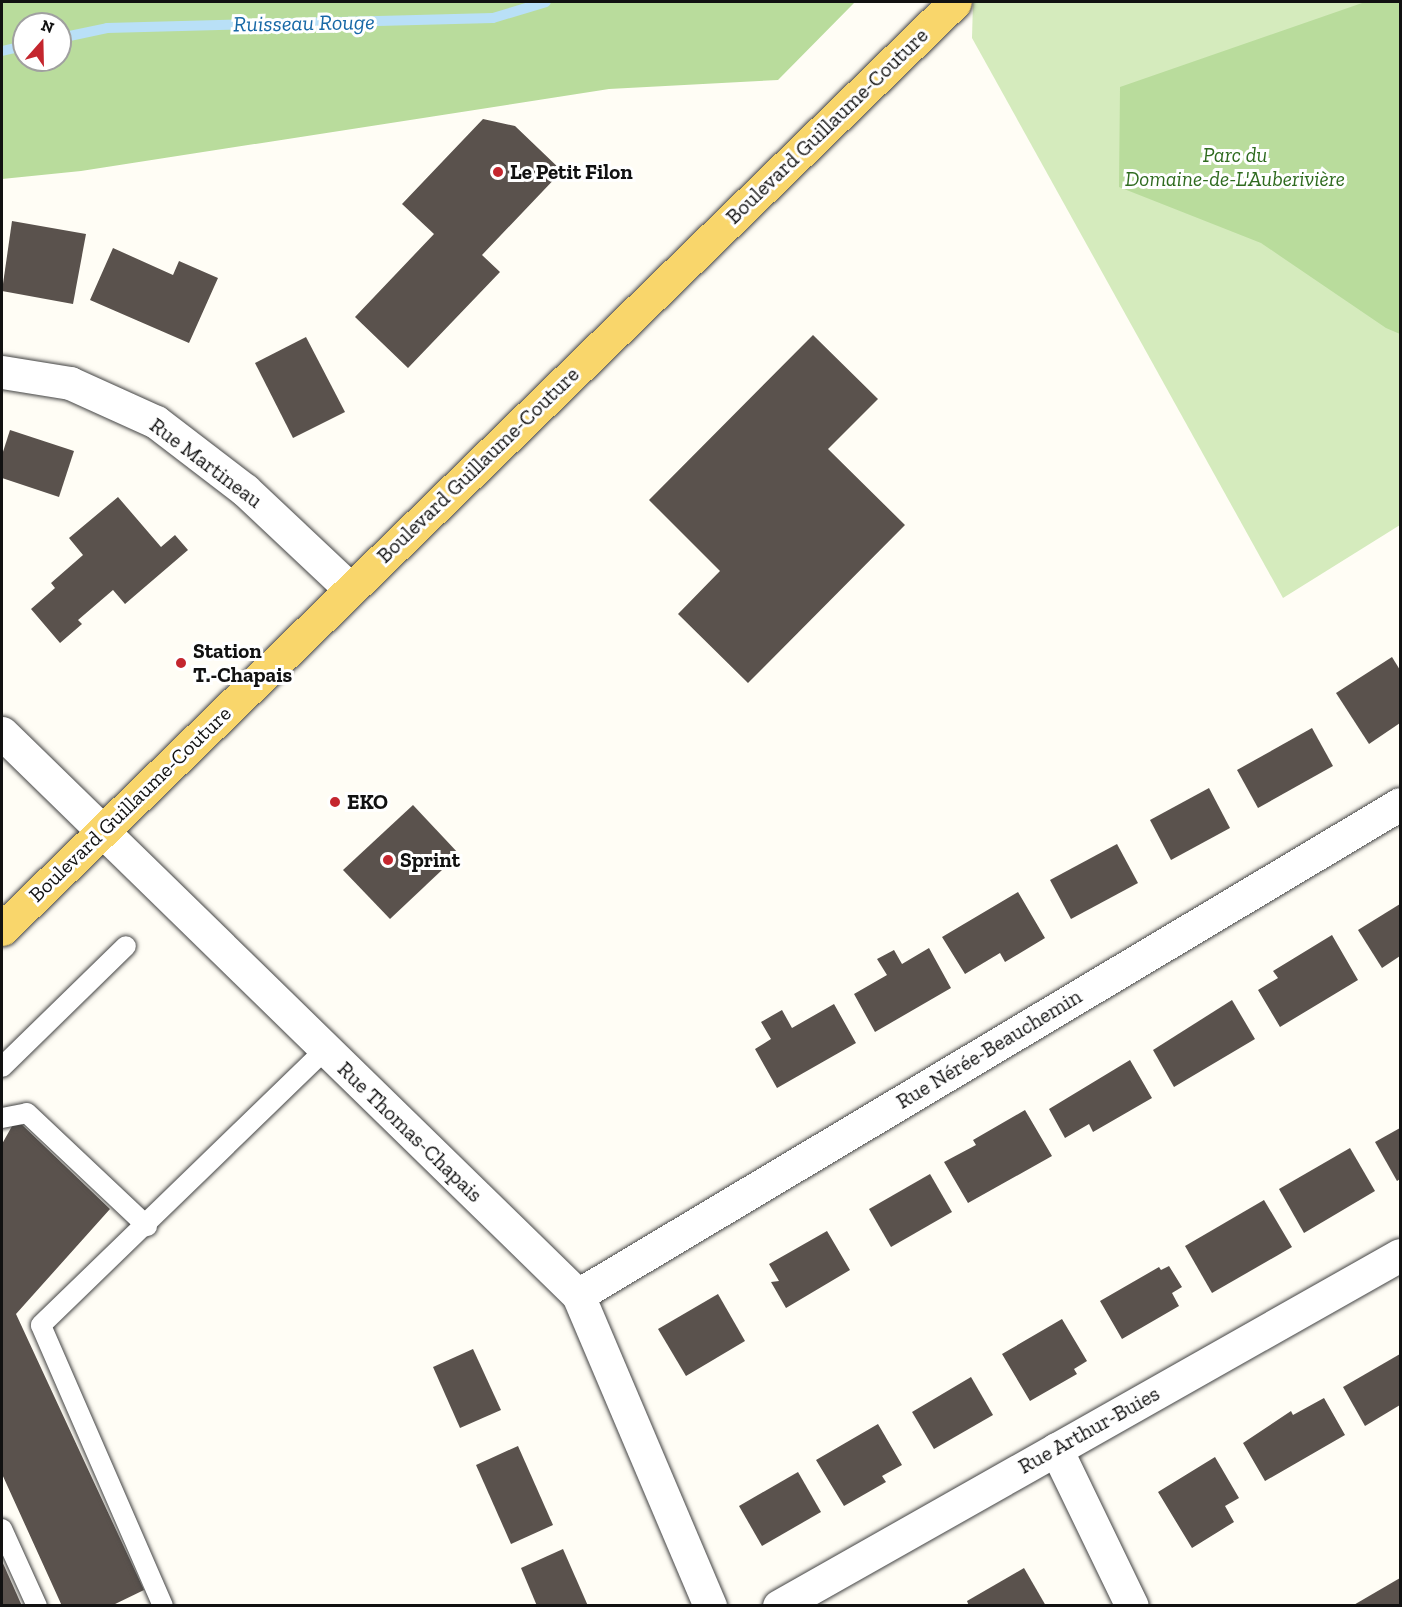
<!DOCTYPE html>
<html>
<head>
<meta charset="utf-8">
<style>
	body { margin:0 }
	#map { position:relative; width:1402px; height:1607px; overflow:hidden; background:#fffdf5; font-family:"Zilla Slab",serif }
	div>[style] { position:absolute }
	.green>* { inset:0; background:#d5ebbd }
	.forest>* { inset:0; background:#b9dc9c }
	.stream>* { height:10px; margin:-5px; padding:0 5px; transform-origin:5px; border-radius:5px; background:#b9e0f7 }
	.building>* { inset:0; background:#5a524d }
	.roads { filter:drop-shadow(0 0 2px #444) drop-shadow(0 0 2px #444) }
	.service>* { height:20px; margin:-10px; padding:0 10px; transform-origin:10px; border-radius:10px; background:#fff }
	.minor>* { height:33px; margin:-16.5px; padding:0 16.5px; transform-origin:16.5px; border-radius:16.5px; background:#fff }
	.primary>* { height:33px; margin:-16.5px; padding:0 16.5px; transform-origin:16.5px; border-radius:16.5px; background:#f9d66b }
	.dots>* { width:16px; height:16px; translate:-50% -50%; box-sizing:border-box; border:3px solid #fff; border-radius:50% }
	span { translate:-50% -50%; white-space:nowrap; text-align:center; line-height:1.15; -webkit-text-stroke:6px #fff; paint-order:stroke }
	.street-label { font-size:21px; color:#111 }
	.park-label { font-size:21px; color:#2f6b1f; font-style:italic }
	.poi-label { font-size:21px; color:#111; font-weight:700 }
	.left { translate:0 -50%; text-align:left }
	.water-label { font-size:22px; color:#1768a6; font-style:italic }
	.frame { position:absolute; inset:0; border:3px solid #111; pointer-events:none }
	.north { position:absolute; left:12px; top:12px; width:60px; height:60px; box-sizing:border-box; background:#fff; border:2px solid #a0a0a0; border-radius:50%; rotate:20deg; font-size:16px; font-weight:700; line-height:24px; text-align:center; color:#111 }
	.north::after { content:''; display:block; margin:auto; width:21px; height:27px; background:#c4262e; clip-path:polygon(50% 0,100% 100%,50% 72%,0 100%) }
</style>
</head>
<body>
<div id="map">
	<div class="green">
		<div style="clip-path:polygon(973px 2px,1400px 2px,1400px 525px,1283px 598px,972px 38px)"></div>
	</div>
	<div class="forest">
		<div style="clip-path:polygon(evenodd,2px 2px,855px 2px,778px 80px,609px 89px,81px 171px,2px 179px,2px 2px,24px 24px,60px 24px,60px 60px,24px 60px,24px 24px)"></div>
		<div style="clip-path:polygon(1365px 2px,1400px 2px,1400px 334px,1386px 328px,1261px 243px,1119px 187px,1120px 87px)"></div>
	</div>
	<div class="stream">
		<div style="left:60px;top:38px;width:48px;rotate:-12deg"></div>
		<div style="left:107px;top:28px;width:386px;rotate:-1.5deg"></div>
		<div style="left:493px;top:18px;width:55px;rotate:-16.8deg"></div>
		<div style="left:2px;top:51px;width:23px;rotate:-13deg"></div>
	</div>
	<div class="building">
		<div style="clip-path:polygon(483px 119px,515px 126px,562px 171px,482px 255px,500px 272px,408px 368px,355px 317px,434px 234px,402px 204px)"></div>
		<div style="clip-path:polygon(12px 221px,86px 234px,73px 304px,2px 291px)"></div>
		<div style="clip-path:polygon(113px 248px,173px 275px,179px 261px,218px 278px,189px 343px,90px 300px)"></div>
		<div style="clip-path:polygon(813px 335px,878px 399px,828px 449px,905px 525px,748px 683px,678px 614px,720px 571px,649px 500px)"></div>
		<div style="clip-path:polygon(306px 337px,345px 412px,293px 438px,255px 363px)"></div>
		<div style="clip-path:polygon(10px 430px,74px 451px,59px 497px,2px 478px,2px 455px)"></div>
		<div style="clip-path:polygon(118px 497px,161px 547px,175px 535px,188px 550px,125px 604px,113px 590px,78px 620px,82px 624px,60px 643px,31px 609px,55px 588px,51px 583px,83px 555px,69px 538px)"></div>
		<div style="clip-path:polygon(1392px 657px,1400px 670px,1400px 723px,1369px 744px,1336px 693px)"></div>
		<div style="clip-path:polygon(1312px 728px,1333px 766px,1258px 808px,1237px 770px)"></div>
		<div style="clip-path:polygon(1209px 788px,1230px 828px,1171px 860px,1150px 820px)"></div>
		<div style="clip-path:polygon(413px 805px,459px 854px,390px 919px,343px 870px)"></div>
		<div style="clip-path:polygon(1117px 844px,1138px 883px,1071px 919px,1050px 880px)"></div>
		<div style="clip-path:polygon(1018px 892px,1045px 938px,1005px 962px,1000px 953px,965px 974px,942px 937px)"></div>
		<div style="clip-path:polygon(1400px 904px,1400px 956px,1382px 968px,1358px 930px)"></div>
		<div style="clip-path:polygon(1332px 935px,1358px 980px,1280px 1027px,1258px 990px,1278px 978px,1273px 971px)"></div>
		<div style="clip-path:polygon(929px 948px,951px 988px,875px 1032px,854px 994px,887px 975px,877px 959px,894px 950px,902px 964px)"></div>
		<div style="clip-path:polygon(1232px 1000px,1255px 1039px,1174px 1087px,1153px 1050px)"></div>
		<div style="clip-path:polygon(834px 1004px,856px 1043px,777px 1088px,755px 1049px,771px 1039px,761px 1022px,782px 1010px,792px 1028px)"></div>
		<div style="clip-path:polygon(1130px 1060px,1152px 1098px,1093px 1132px,1089px 1124px,1065px 1138px,1049px 1109px)"></div>
		<div style="clip-path:polygon(1025px 1110px,1052px 1156px,968px 1203px,944px 1162px,976px 1145px,973px 1140px)"></div>
		<div style="clip-path:polygon(16px 1119px,110px 1209px,16px 1314px,144px 1590px,111px 1606px,62px 1606px,2px 1474px,2px 1144px)"></div>
		<div style="clip-path:polygon(1400px 1128px,1400px 1179px,1397px 1181px,1375px 1142px)"></div>
		<div style="clip-path:polygon(1350px 1148px,1375px 1191px,1304px 1233px,1279px 1189px)"></div>
		<div style="clip-path:polygon(930px 1174px,952px 1212px,891px 1247px,869px 1209px)"></div>
		<div style="clip-path:polygon(1264px 1200px,1292px 1247px,1212px 1293px,1185px 1246px)"></div>
		<div style="clip-path:polygon(827px 1231px,850px 1270px,786px 1308px,771px 1282px,779px 1281px,769px 1264px)"></div>
		<div style="clip-path:polygon(1169px 1266px,1182px 1287px,1172px 1293px,1179px 1306px,1122px 1339px,1100px 1301px,1159px 1267px,1161px 1270px)"></div>
		<div style="clip-path:polygon(718px 1294px,745px 1341px,686px 1376px,658px 1329px)"></div>
		<div style="clip-path:polygon(1062px 1319px,1087px 1361px,1074px 1369px,1077px 1374px,1030px 1401px,1002px 1354px)"></div>
		<div style="clip-path:polygon(473px 1349px,501px 1410px,460px 1428px,433px 1367px)"></div>
		<div style="clip-path:polygon(1400px 1354px,1400px 1405px,1365px 1426px,1343px 1387px)"></div>
		<div style="clip-path:polygon(971px 1377px,993px 1415px,934px 1449px,912px 1412px)"></div>
		<div style="clip-path:polygon(1324px 1398px,1345px 1435px,1265px 1481px,1243px 1443px,1291px 1411px,1293px 1415px)"></div>
		<div style="clip-path:polygon(878px 1424px,902px 1465px,882px 1476px,886px 1482px,844px 1506px,816px 1460px)"></div>
		<div style="clip-path:polygon(518px 1446px,553px 1525px,511px 1544px,476px 1465px)"></div>
		<div style="clip-path:polygon(1215px 1457px,1239px 1498px,1225px 1506px,1234px 1522px,1192px 1548px,1158px 1492px)"></div>
		<div style="clip-path:polygon(798px 1472px,821px 1512px,762px 1546px,739px 1506px)"></div>
		<div style="clip-path:polygon(563px 1549px,588px 1606px,537px 1606px,521px 1568px)"></div>
		<div style="clip-path:polygon(2px 1561px,22px 1606px,2px 1606px)"></div>
		<div style="clip-path:polygon(1024px 1568px,1046px 1606px,969px 1606px,967px 1601px)"></div>
		<div style="clip-path:polygon(1400px 1578px,1400px 1606px,1352px 1606px)"></div>
	</div>
	<div class="roads">
		<div class="service">
			<div style="left:2px;top:1067px;width:173px;rotate:-44.3deg"></div>
			<div style="left:2px;top:1118px;width:25px;rotate:-11deg"></div>
			<div style="left:27px;top:1113px;width:165px;rotate:43.3deg"></div>
			<div style="left:2px;top:1529px;width:85px;rotate:65.6deg"></div>
			<div style="left:163px;top:1606px;width:306px;rotate:-113.5deg"></div>
			<div style="left:41px;top:1325px;width:395px;rotate:-44.1deg"></div>
		</div>
		<div class="minor">
			<div style="left:2px;top:372px;width:69px;rotate:9.2deg"></div>
			<div style="left:70px;top:383px;width:94px;rotate:24.4deg"></div>
			<div style="left:156px;top:422px;width:112px;rotate:37.4deg"></div>
			<div style="left:245px;top:490px;width:144px;rotate:43.3deg"></div>
			<div style="left:2px;top:733px;width:805px;rotate:44.3deg"></div>
			<div style="left:578px;top:1295px;width:338px;rotate:67deg"></div>
			<div style="left:578px;top:1295px;width:957px;rotate:-30.85deg"></div>
			<div style="left:1056px;top:1449px;width:174px;rotate:64.2deg"></div>
			<div style="left:779px;top:1606px;width:713px;rotate:-29.48deg"></div>
		</div>
		<div class="primary">
			<div style="left:2px;top:929px;width:1329px;rotate:-44.21deg"></div>
		</div>
	</div>
	<div class="dots">
		<div style="left:498px;top:172px;background:#c4262e"></div>
		<div style="left:181px;top:663px;background:#c4262e"></div>
		<div style="left:335px;top:802px;background:#c4262e"></div>
		<div style="left:388px;top:860px;background:#c4262e"></div>
	</div>
	<div class="street-label">
		<span style="left:827px;top:126px;rotate:-44deg">Boulevard Guillaume-Couture</span>
		<span style="left:206px;top:463px;rotate:37deg">Rue Martineau</span>
		<span style="left:478px;top:465px;rotate:-44deg">Boulevard Guillaume-Couture</span>
		<span style="left:130px;top:804px;rotate:-44deg">Boulevard Guillaume-Couture</span>
		<span style="left:989px;top:1049px;rotate:-31deg">Rue Nérée-Beauchemin</span>
		<span style="left:410px;top:1132px;rotate:44deg">Rue Thomas-Chapais</span>
		<span style="left:1089px;top:1430px;rotate:-29deg">Rue Arthur-Buies</span>
	</div>
	<div class="park-label">
		<span style="left:1235px;top:167px">Parc du<br>Domaine-de-L'Auberivière</span>
	</div>
	<div class="poi-label">
		<span class="left" style="left:510px;top:172px">Le Petit Filon</span>
		<span class="left" style="left:193px;top:663px">Station<br>T.-Chapais</span>
		<span class="left" style="left:347px;top:802px">EKO</span>
		<span class="left" style="left:400px;top:860px">Sprint</span>
	</div>
	<div class="water-label">
		<span style="left:304px;top:23px;rotate:-1deg">Ruisseau Rouge</span>
	</div>
	<div class="frame"></div>
	<div class="north">N</div>
</div>
</body>
</html>
